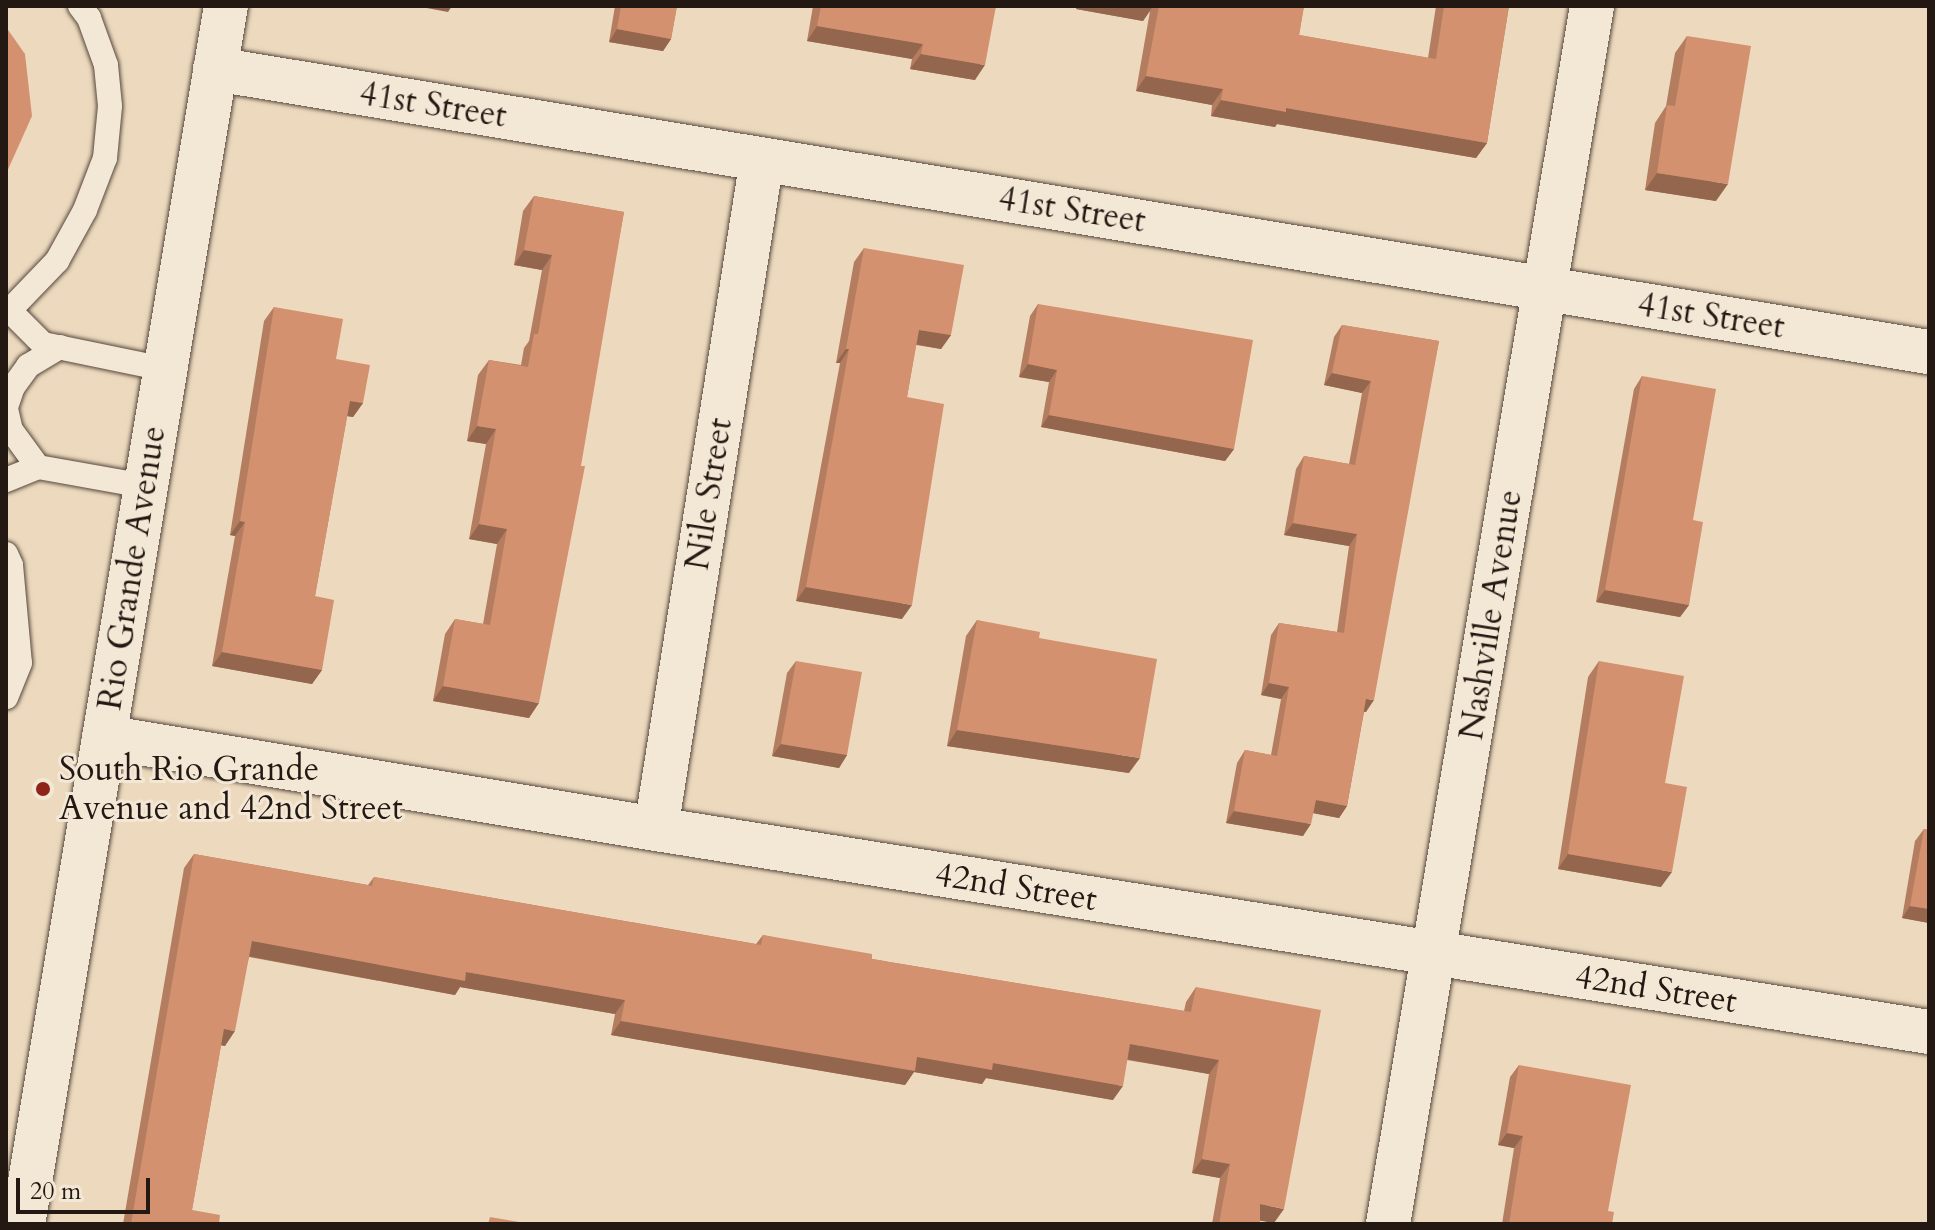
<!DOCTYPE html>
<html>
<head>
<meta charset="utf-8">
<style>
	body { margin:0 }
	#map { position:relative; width:1935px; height:1230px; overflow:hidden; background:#eddabe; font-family:Cardo,serif }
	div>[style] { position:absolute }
	.roads { filter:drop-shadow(0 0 2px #56483e) drop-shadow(0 0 2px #56483e) }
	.service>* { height:24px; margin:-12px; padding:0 12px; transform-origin:12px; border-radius:12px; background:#f3e7d5 }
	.minor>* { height:44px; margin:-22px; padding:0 22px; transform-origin:22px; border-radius:22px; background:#f3e7d5 }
	.tertiary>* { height:44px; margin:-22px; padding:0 22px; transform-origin:22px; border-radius:22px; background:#f3e7d5 }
	.wall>* { inset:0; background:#b57d60 }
	.shaded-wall>* { inset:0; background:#94664e }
	.building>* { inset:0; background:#d39170 }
	.dots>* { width:22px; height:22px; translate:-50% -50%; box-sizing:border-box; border:4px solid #f3e7d5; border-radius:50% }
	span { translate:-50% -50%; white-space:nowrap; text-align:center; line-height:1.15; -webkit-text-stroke:6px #f3e7d5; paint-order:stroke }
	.street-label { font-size:34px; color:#241813 }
	.poi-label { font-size:34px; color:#241813 }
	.left { translate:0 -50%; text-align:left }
	.frame { position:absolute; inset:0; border:8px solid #241813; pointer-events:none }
	.scale { position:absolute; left:16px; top:1178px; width:134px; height:36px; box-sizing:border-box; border:4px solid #241813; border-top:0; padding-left:10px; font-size:24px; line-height:28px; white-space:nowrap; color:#241813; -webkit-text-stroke:6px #f3e7d5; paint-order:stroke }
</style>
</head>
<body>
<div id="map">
	<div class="roads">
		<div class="service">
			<div style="left:10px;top:311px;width:47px;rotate:45deg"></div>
			<div style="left:43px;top:344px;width:125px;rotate:11.6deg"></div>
			<div style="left:6px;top:314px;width:74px;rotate:-46.1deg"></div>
			<div style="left:57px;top:261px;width:58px;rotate:-61.2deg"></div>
			<div style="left:85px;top:210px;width:56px;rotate:-69deg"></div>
			<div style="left:105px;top:158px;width:52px;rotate:-84.5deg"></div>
			<div style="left:110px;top:106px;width:41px;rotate:-95.6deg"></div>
			<div style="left:106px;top:65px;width:50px;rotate:-109.9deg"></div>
			<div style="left:89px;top:18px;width:15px;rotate:-127deg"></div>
			<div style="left:6px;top:407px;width:21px;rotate:-71deg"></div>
			<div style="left:13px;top:387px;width:26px;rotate:-54deg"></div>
			<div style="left:28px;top:366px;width:37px;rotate:-31deg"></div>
			<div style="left:6px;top:409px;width:22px;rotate:77deg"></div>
			<div style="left:11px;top:430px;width:46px;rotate:53.9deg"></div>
			<div style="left:6px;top:480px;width:35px;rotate:-22deg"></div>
			<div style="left:38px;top:467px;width:109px;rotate:10.1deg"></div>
			<div style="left:6px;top:554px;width:12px;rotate:66deg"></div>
			<div style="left:11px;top:565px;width:98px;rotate:84.8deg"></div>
			<div style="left:20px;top:663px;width:37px;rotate:112deg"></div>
		</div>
		<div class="minor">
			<div style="left:215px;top:69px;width:1737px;rotate:9.38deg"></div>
			<div style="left:104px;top:737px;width:560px;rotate:9.46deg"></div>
			<div style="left:656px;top:829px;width:1289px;rotate:9.06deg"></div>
			<div style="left:656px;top:829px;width:678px;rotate:-81.01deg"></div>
			<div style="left:1388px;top:1224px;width:1235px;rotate:-80.49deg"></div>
		</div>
		<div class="tertiary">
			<div style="left:23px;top:1224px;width:1235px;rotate:-80.54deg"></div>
		</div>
	</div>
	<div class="wall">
		<div style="clip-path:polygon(615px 6px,677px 6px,671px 39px,663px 51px,609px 42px)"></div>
		<div style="clip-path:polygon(813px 6px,996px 6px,975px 80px,910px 69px,912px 59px,807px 41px)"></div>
		<div style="clip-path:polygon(1077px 6px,1304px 6px,1299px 35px,1428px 58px,1436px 6px,1509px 6px,1487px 143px,1476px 158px,1277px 124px,1275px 127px,1211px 116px,1212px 105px,1136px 91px,1150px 11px,1143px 21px,1076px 9px)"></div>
		<div style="clip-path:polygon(1687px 36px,1716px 201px,1645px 190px,1655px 123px,1666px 106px,1675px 53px)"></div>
		<div style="clip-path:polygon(534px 196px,624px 212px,529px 718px,433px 701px,445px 634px,455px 619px,483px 624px,497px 544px,469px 539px,486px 444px,467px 441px,478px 375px,489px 360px,521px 365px,524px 348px,529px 341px,542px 270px,514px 265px,523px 211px)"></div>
		<div style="clip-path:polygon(864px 248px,951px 335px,941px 349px,916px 345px,907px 397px,902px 619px,796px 601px,840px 363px,836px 363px,854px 262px)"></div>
		<div style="clip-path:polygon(1038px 304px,1234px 449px,1225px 461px,1041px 427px,1049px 382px,1019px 377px,1030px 316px)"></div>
		<div style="clip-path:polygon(274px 307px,336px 359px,363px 403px,353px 417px,347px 416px,315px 596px,322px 670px,312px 684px,212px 666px,235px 536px,230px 535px,264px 321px)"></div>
		<div style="clip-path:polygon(1342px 325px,1439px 341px,1366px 712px,1364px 712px,1347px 806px,1339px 818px,1313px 813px,1303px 836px,1226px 823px,1237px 763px,1245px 750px,1271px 755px,1281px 699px,1261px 695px,1271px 635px,1279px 623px,1337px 632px,1349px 546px,1284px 535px,1296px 469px,1304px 456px,1349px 464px,1362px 393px,1324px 385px,1334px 337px)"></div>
		<div style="clip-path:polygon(1642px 376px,1693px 520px,1689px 605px,1680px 617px,1596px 602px,1634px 389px)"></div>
		<div style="clip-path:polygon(977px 620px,1039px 638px,1129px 773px,947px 746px,966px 636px)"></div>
		<div style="clip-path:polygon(796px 661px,847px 755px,839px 768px,772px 756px,787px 673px)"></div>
		<div style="clip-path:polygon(1599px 661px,1665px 783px,1661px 887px,1558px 869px,1588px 677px)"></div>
		<div style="clip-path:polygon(1924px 829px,1929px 830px,1929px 923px,1902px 918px,1915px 841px)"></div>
		<div style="clip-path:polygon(194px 854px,368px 885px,374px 877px,756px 944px,763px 935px,872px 959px,1184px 1011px,1186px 1002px,1196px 987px,1274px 1223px,1260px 1220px,1260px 1224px,1212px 1224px,1220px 1178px,1192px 1173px,1209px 1074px,1127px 1060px,1113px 1100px,986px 1078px,982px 1084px,914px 1072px,905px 1085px,611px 1035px,615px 1014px,460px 987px,455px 995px,249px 957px,225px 1046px,221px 1045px,192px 1210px,219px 1224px,123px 1224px,184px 868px)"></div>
		<div style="clip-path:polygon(1519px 1065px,1608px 1211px,1612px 1224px,1502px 1224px,1514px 1148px,1498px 1145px,1510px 1077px)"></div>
	</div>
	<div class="shaded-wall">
		<div style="clip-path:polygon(416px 6px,452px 6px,448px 12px)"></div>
		<div style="clip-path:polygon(1079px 6px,1153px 6px,1143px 21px,1076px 9px)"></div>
		<div style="clip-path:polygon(817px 26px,923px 44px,912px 59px,807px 41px)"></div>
		<div style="clip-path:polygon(617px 29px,671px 39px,663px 51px,609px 42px)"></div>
		<div style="clip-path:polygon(921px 54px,985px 65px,975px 80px,910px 69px)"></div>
		<div style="clip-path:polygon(1146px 76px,1223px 89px,1212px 105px,1136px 91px)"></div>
		<div style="clip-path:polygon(1221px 100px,1286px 108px,1487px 143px,1476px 158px,1277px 124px,1275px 127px,1211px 116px)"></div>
		<div style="clip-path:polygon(1657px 173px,1728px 184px,1716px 201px,1645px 190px)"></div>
		<div style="clip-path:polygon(524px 250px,552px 255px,542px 270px,514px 265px)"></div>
		<div style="clip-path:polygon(919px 330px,951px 335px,941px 349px,909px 343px)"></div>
		<div style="clip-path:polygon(846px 349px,849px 349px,840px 363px,836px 363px)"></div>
		<div style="clip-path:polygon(1028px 364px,1057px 370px,1049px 382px,1019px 377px)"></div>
		<div style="clip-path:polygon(1332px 373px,1371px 381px,1362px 393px,1324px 385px)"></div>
		<div style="clip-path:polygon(350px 401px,363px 403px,353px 417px,340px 415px)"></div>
		<div style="clip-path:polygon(1049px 415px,1234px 449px,1225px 461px,1041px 427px)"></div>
		<div style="clip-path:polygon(477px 426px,496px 429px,486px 444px,467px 441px)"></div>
		<div style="clip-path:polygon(240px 521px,245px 522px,235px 536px,230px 535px)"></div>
		<div style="clip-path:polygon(1293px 523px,1357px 534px,1349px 546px,1284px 535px)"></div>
		<div style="clip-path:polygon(479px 524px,507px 529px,497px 544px,469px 539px)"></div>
		<div style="clip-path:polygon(806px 587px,912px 605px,902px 619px,796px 601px)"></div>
		<div style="clip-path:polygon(1605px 590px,1689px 605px,1680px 617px,1596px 602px)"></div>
		<div style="clip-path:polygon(222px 652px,322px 670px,312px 684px,212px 666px)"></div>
		<div style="clip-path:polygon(1269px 683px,1289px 687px,1281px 699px,1261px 695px)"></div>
		<div style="clip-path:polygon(443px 686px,539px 703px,529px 718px,433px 701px)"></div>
		<div style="clip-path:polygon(1366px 699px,1374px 700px,1366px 712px,1358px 711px)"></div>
		<div style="clip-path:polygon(957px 730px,1140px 758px,1129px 773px,947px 746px)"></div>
		<div style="clip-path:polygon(781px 744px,847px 755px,839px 768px,772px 756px)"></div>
		<div style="clip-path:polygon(1316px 800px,1347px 806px,1339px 818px,1307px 812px)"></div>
		<div style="clip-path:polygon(1234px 811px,1311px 824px,1303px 836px,1226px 823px)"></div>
		<div style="clip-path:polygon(1568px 854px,1672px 872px,1661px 887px,1558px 869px)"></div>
		<div style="clip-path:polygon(1910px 906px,1929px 909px,1929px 923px,1902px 918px)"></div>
		<div style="clip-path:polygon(252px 941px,466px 972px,625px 1000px,615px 1014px,460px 987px,455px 995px,242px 955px)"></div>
		<div style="clip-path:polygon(621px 1021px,917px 1057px,993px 1063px,1123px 1086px,1113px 1100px,986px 1078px,982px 1084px,914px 1072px,905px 1085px,611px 1035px)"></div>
		<div style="clip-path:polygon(224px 1029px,235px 1031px,225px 1046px,214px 1044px)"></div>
		<div style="clip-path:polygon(1130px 1044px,1219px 1060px,1209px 1074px,1120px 1058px)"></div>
		<div style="clip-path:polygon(1507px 1133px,1523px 1136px,1514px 1148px,1498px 1145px)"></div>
		<div style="clip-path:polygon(1202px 1159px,1230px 1164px,1220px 1178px,1192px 1173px)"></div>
		<div style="clip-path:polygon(1260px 1204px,1284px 1209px,1274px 1223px,1250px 1219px)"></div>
	</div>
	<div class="building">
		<div style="clip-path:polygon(621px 6px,677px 6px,671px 39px,617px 29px)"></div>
		<div style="clip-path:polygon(821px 6px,996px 6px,985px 65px,921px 54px,923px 44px,817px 26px)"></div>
		<div style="clip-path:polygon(1159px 6px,1304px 6px,1299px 35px,1436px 59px,1444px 6px,1509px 6px,1487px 143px,1286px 108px,1286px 112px,1221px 100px,1223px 89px,1146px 76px)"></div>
		<div style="clip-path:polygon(6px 27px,25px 54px,32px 116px,6px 174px)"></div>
		<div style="clip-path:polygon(1687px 36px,1751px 46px,1728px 184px,1657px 173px,1667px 105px,1675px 106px)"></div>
		<div style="clip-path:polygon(534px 196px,624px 212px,581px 466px,585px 466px,539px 703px,443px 686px,455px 619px,490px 625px,507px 529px,479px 524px,496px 429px,477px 426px,489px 360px,528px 367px,534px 334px,538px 334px,552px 255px,524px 250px)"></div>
		<div style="clip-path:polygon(864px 248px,964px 265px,951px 335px,919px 330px,907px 397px,944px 404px,912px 605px,806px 587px,849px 349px,846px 349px)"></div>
		<div style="clip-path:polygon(1038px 304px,1253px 340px,1234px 449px,1049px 415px,1057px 370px,1028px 364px)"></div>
		<div style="clip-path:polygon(274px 307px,343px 319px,336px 359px,370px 365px,363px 403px,350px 401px,315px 596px,334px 600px,322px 670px,222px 652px,245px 522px,240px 521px)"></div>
		<div style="clip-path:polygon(1342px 325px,1439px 341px,1374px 700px,1366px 699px,1347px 806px,1316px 800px,1311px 824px,1234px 811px,1245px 750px,1277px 756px,1289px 687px,1269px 683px,1279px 623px,1344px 633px,1357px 534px,1293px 523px,1304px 456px,1355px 465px,1371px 381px,1332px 373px)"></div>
		<div style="clip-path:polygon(1642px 376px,1716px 389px,1693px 520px,1703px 522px,1689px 605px,1605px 590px)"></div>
		<div style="clip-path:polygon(977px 620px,1040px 632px,1039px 638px,1157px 659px,1140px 758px,957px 730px)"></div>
		<div style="clip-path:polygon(796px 661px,862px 672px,847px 755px,781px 744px)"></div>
		<div style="clip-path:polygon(1599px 661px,1684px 676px,1665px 783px,1687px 787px,1672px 872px,1568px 854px)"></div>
		<div style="clip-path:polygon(1924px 829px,1929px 830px,1929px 909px,1910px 906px)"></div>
		<div style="clip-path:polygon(194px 854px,372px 886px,374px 877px,761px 945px,763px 935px,872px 954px,872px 959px,1191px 1012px,1196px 987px,1321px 1010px,1284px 1209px,1260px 1204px,1260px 1224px,1219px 1224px,1230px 1164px,1202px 1159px,1219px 1060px,1130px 1044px,1123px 1086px,993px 1063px,992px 1070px,917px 1057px,915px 1071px,621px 1021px,625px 1000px,466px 972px,465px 981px,252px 941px,235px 1031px,224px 1029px,192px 1210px,220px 1215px,219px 1224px,131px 1224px)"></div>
		<div style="clip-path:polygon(1519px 1065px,1631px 1085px,1608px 1211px,1614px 1212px,1612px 1224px,1509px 1224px,1523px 1136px,1507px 1133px)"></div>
		<div style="clip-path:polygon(490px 1217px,531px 1224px,488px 1224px)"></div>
	</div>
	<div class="dots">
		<div style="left:43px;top:789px;background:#8f2418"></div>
	</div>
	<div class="street-label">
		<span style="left:433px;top:105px;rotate:9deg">41st Street</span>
		<span style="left:1072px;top:210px;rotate:9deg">41st Street</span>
		<span style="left:1711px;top:316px;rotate:9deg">41st Street</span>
		<span style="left:709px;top:494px;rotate:-81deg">Nile Street</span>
		<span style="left:132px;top:568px;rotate:-81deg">Rio Grande Avenue</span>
		<span style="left:1491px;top:615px;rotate:-81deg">Nashville Avenue</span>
		<span style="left:1016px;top:887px;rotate:9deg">42nd Street</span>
		<span style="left:1656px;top:989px;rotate:9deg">42nd Street</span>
	</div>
	<div class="poi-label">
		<span class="left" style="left:59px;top:789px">South Rio Grande<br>Avenue and 42nd Street</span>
	</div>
	<div class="frame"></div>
	<div class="scale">20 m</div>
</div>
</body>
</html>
